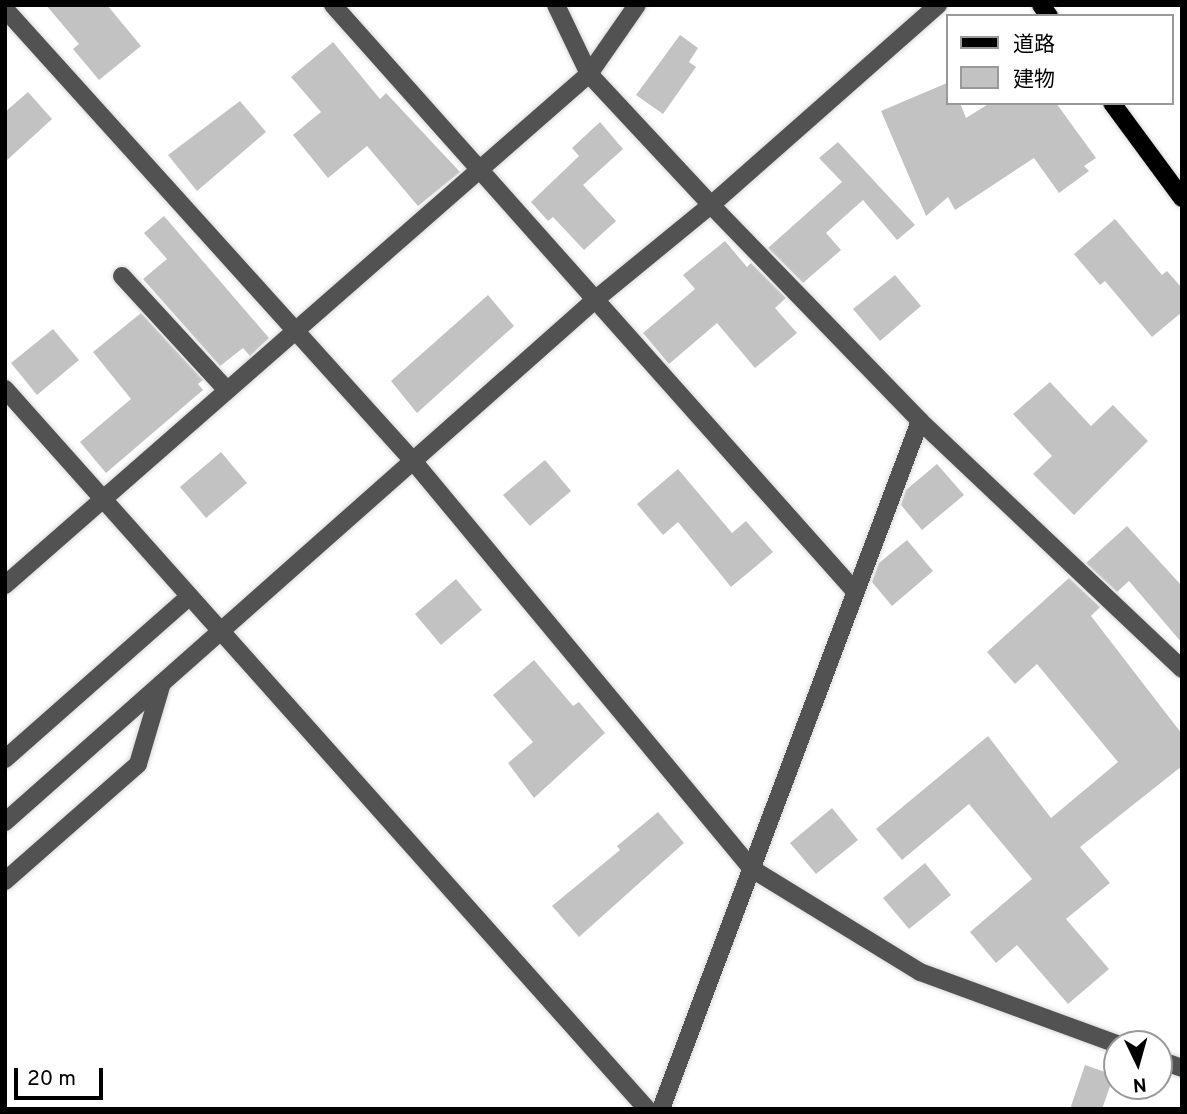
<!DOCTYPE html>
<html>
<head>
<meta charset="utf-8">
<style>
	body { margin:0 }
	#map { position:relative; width:1187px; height:1114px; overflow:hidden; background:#fff; font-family:Overpass,"Noto Sans JP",sans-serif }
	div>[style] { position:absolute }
	.building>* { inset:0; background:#c2c2c2 }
	.roads { filter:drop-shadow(0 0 2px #dbdbdb) drop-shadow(0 0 2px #dbdbdb) }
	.minor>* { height:18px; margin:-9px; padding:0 9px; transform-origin:9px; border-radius:9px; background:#525252 }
	.major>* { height:18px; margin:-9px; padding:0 9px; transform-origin:9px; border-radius:9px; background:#000 }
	span { translate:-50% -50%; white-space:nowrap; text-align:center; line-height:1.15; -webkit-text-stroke:7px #fff; paint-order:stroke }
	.frame { position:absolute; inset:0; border:7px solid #000; pointer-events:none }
	.legend { position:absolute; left:946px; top:14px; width:228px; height:91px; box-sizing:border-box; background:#fff; border:2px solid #999; margin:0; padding:9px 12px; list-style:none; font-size:21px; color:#000 }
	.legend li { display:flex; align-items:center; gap:14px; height:35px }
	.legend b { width:35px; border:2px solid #999 }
	.north { position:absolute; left:1103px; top:1030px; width:70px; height:70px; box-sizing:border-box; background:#fff; border:2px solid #999; border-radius:50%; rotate:175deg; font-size:19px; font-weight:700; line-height:28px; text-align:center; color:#000 }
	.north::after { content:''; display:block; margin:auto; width:24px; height:32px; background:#000; clip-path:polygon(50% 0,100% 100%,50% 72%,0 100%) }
	.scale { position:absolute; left:14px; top:1068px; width:89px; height:32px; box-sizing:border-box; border:4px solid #000; border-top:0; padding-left:9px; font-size:21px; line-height:24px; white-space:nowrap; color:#000; -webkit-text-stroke:5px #fff; paint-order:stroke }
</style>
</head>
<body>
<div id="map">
	<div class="building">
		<div style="clip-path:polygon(46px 5px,107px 5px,141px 46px,99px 80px,73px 49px,79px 44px)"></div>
		<div style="clip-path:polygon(680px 35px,698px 48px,689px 62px,696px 67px,663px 114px,636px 95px)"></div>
		<div style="clip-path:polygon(333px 42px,380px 99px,386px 93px,460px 172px,418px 206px,367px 146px,328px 178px,293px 135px,321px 112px,291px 77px)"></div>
		<div style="clip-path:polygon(947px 83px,947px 103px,960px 103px,966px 118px,990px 103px,1056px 103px,1096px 158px,1084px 166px,1089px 171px,1059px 193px,1034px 158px,955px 210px,948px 197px,926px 216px,881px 111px)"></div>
		<div style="clip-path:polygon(28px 92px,52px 119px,5px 162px,5px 112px)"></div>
		<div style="clip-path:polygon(240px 101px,266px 132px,197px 191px,168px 155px)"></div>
		<div style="clip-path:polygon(600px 122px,623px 149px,583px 185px,616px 221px,584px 250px,553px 217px,548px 221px,531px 202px,579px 156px,572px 148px)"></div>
		<div style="clip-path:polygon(838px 142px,915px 225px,897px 240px,863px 200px,826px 233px,841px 250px,803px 283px,768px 248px,842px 182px,819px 158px)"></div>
		<div style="clip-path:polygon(164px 216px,269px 338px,250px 356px,243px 348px,220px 366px,143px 279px,167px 259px,144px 233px)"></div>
		<div style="clip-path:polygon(1115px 219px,1162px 275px,1167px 271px,1182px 288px,1182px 312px,1152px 337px,1105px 281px,1100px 285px,1074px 254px)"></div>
		<div style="clip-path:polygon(725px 241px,747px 267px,751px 263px,786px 298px,775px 308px,797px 333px,755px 368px,717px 323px,669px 364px,643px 333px,695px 289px,683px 275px)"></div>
		<div style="clip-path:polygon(895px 275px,921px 306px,880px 341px,853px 309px)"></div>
		<div style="clip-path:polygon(488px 295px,514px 326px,417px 413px,391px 381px)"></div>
		<div style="clip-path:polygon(141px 313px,203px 380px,198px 384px,203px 390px,106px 473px,80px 442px,131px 399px,93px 352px)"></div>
		<div style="clip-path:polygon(53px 329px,79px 360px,37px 395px,11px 363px)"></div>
		<div style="clip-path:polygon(1050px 382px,1091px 426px,1113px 405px,1148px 441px,1074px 515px,1033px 474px,1052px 456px,1013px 414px)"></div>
		<div style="clip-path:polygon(221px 452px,247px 483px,206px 518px,180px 487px)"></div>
		<div style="clip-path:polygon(545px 460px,571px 491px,530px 526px,503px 495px)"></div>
		<div style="clip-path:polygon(937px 464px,964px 495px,922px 530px,901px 505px,906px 490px)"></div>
		<div style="clip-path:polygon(678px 469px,732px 533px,746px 521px,773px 552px,731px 587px,678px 522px,663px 535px,637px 504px)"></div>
		<div style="clip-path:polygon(1127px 526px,1182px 586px,1182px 643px,1129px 581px,1117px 592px,1086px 563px)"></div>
		<div style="clip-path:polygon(907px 540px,933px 571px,892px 606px,872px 582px,879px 563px)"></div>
		<div style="clip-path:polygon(1069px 578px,1100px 607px,1091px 616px,1182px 734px,1182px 766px,1080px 847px,1110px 883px,1066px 919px,1109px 969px,1068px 1004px,1017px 945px,996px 963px,970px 932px,1032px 879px,969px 804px,902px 860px,876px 829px,988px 736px,1051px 818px,1118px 762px,1037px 664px,1015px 684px,987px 652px)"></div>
		<div style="clip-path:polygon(456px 579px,482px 610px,441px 645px,415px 614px)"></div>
		<div style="clip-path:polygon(534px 660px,573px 706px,579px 702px,605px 733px,534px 798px,508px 763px,533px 742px,493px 695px)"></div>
		<div style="clip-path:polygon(832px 808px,858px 840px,816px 874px,790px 843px)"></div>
		<div style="clip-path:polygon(658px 812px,684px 843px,579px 937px,552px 906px,620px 850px,617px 846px)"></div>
		<div style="clip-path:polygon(925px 863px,951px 895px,909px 929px,883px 898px)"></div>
		<div style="clip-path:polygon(1085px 1065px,1114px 1075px,1102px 1109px,1070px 1109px)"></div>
	</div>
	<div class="roads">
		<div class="minor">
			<div style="left:333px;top:5px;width:782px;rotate:48.32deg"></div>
			<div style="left:556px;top:5px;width:76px;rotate:64.4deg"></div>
			<div style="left:589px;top:74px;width:179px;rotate:47deg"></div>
			<div style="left:711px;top:205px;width:301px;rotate:45.9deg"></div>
			<div style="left:920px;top:421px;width:361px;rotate:43.4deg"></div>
			<div style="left:5px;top:9px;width:610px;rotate:47.92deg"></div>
			<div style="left:414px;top:462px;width:529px;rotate:50.29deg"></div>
			<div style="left:752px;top:869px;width:197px;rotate:31.5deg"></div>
			<div style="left:920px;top:972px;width:210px;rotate:20.1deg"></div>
			<div style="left:122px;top:276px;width:155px;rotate:47.4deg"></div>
			<div style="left:5px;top:389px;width:965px;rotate:48.28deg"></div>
			<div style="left:5px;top:585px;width:776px;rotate:-41.19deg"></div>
			<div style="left:589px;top:74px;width:84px;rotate:-55.2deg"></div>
			<div style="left:5px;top:759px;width:245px;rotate:-41.4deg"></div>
			<div style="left:5px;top:822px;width:789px;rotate:-41.51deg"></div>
			<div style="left:596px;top:299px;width:149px;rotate:-39.3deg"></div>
			<div style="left:711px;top:205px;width:303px;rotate:-41.4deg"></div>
			<div style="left:5px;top:881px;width:177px;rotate:-41.3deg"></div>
			<div style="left:138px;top:764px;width:84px;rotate:-73.5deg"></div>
			<div style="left:1159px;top:1060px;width:24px;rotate:19deg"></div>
			<div style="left:661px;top:1109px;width:735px;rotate:-69.37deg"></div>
		</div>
		<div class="major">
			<div style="left:1041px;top:5px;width:14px;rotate:54deg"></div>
			<div style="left:1112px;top:103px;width:118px;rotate:53.6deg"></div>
		</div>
	</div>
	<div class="frame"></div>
	<ul class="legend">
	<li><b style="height:9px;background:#000"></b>道路</li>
	<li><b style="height:19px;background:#c2c2c2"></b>建物</li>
	</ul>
	<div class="north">N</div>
	<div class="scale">20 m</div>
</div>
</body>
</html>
